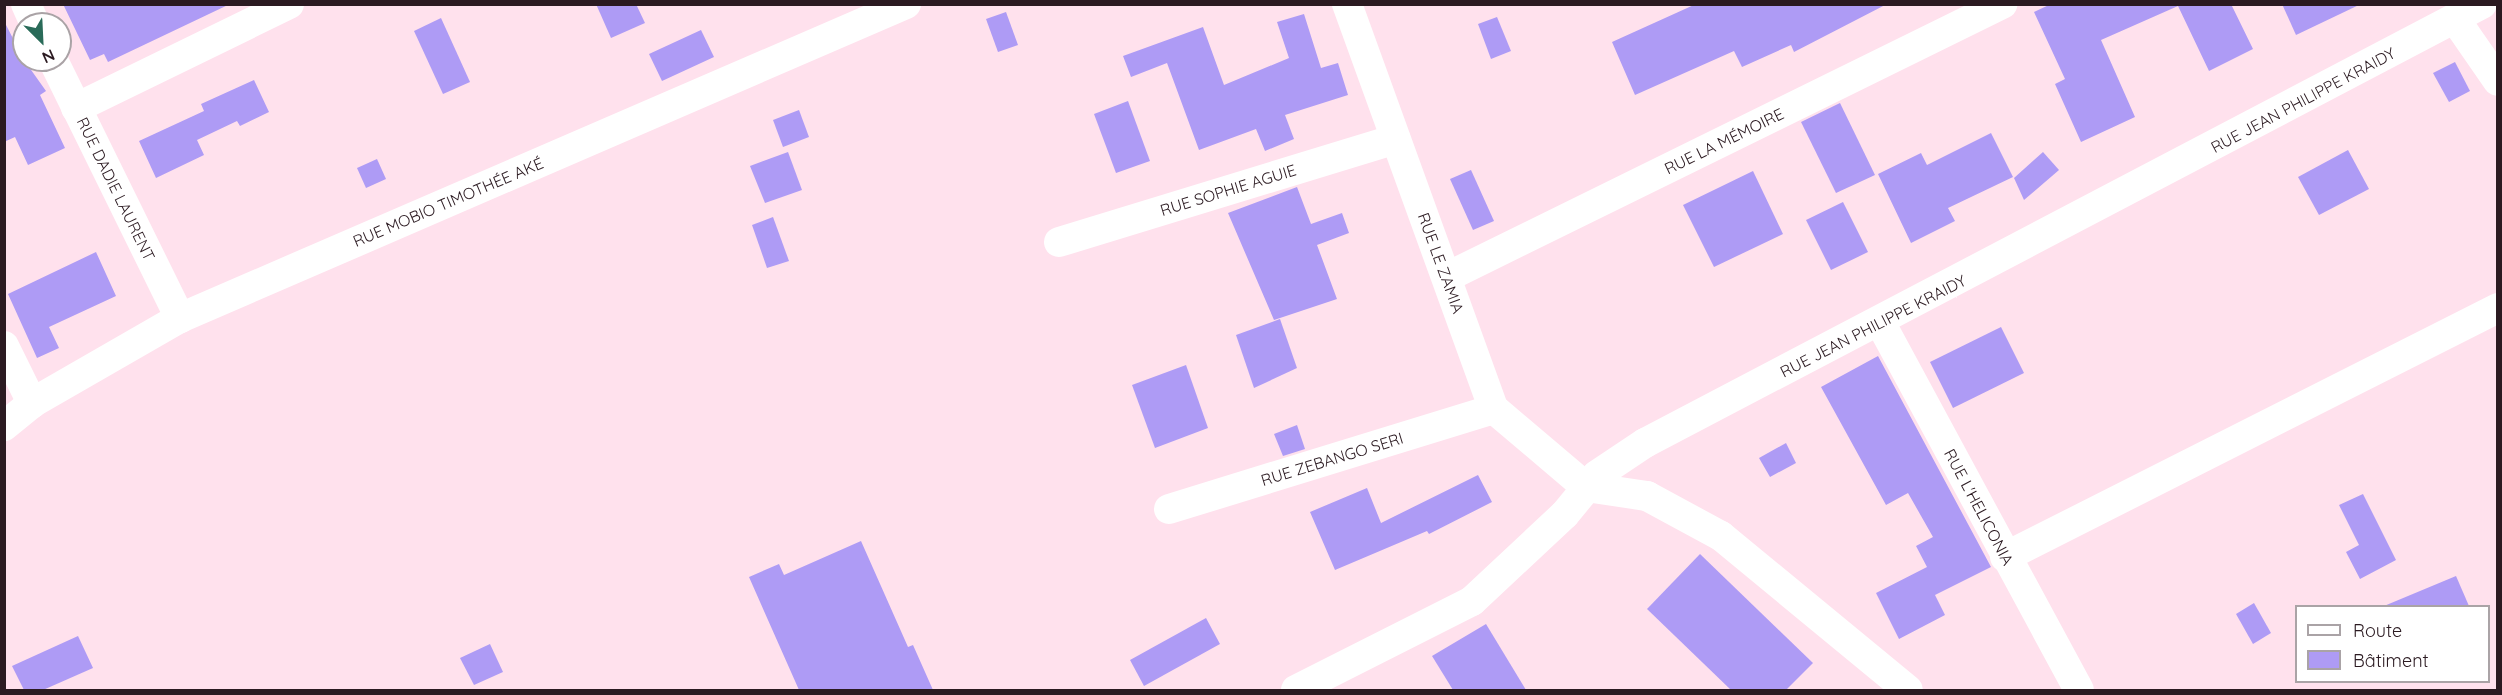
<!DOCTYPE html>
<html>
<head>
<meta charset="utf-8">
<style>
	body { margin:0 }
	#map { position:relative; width:2502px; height:695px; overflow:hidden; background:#ffe1ed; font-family:Quicksand,sans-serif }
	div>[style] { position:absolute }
	.building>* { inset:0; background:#ae9bf5 }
	.minor>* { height:30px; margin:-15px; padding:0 15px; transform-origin:15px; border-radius:15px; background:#fff }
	span { translate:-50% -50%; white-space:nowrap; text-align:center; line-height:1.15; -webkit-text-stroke:4.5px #fff; paint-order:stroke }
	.street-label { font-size:16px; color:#2b1a21 }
	.frame { position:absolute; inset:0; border:6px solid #2b1a21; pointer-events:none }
	.legend { position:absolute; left:2295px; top:605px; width:195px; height:78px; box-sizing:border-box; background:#fff; border:2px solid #aaa3a6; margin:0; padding:8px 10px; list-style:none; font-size:18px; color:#2b1a21 }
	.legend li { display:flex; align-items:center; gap:12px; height:30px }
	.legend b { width:30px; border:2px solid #aaa3a6 }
	.north { position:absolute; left:12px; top:12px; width:60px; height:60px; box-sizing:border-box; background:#fff; border:2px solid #aaa3a6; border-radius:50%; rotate:156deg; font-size:16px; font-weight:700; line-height:24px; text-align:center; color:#2b1a21 }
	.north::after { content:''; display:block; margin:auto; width:21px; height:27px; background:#2a6b59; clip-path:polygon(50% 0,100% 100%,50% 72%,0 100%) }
</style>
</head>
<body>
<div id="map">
	<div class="building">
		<div style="clip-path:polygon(63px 4px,230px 4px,108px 62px,104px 54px,90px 60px)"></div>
		<div style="clip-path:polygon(596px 4px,636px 4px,645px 23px,611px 38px)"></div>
		<div style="clip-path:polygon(1696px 4px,1887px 4px,1794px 52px,1791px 45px,1742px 67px,1734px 51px,1635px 95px,1612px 42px)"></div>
		<div style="clip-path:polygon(2051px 4px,2231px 4px,2253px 49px,2209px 71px,2178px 6px,2101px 40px,2135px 117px,2081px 142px,2055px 84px,2065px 79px,2034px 12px)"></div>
		<div style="clip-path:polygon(2282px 4px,2361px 4px,2296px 35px)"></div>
		<div style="clip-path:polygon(1006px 12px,1018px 45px,998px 52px,986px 19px)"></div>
		<div style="clip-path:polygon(1304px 14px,1321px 68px,1338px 63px,1348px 95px,1285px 115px,1294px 139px,1265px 151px,1256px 129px,1199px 150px,1167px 63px,1131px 77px,1123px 56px,1203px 27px,1224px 85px,1289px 58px,1277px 22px)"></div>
		<div style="clip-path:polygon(1497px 17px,1511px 51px,1491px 59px,1478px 24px)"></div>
		<div style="clip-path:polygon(441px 18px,470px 82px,443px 94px,414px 31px)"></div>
		<div style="clip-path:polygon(4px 21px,24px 60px,46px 91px,40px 95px,65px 148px,28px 165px,15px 137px,4px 142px)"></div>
		<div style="clip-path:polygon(701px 30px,714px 57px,662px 81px,649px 54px)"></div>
		<div style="clip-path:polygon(2455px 62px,2470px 91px,2449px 102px,2433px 73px)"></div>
		<div style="clip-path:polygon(254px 80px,269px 112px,240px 126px,237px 121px,197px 140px,204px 155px,156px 178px,139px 141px,204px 111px,201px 104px)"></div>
		<div style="clip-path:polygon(1128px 101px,1150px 161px,1116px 173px,1094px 114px)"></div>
		<div style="clip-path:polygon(1840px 103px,1875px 175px,1836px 193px,1801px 122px)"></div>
		<div style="clip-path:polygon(799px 110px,809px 137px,783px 147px,773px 120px)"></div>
		<div style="clip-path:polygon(1991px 133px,2013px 177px,1948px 208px,1955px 221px,1911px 243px,1878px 174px,1921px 153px,1927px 165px)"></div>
		<div style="clip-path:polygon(2348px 150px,2369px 189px,2319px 215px,2298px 177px)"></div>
		<div style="clip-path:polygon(788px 152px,802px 190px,765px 203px,750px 166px)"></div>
		<div style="clip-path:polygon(2043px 152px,2059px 170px,2024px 200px,2014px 178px)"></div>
		<div style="clip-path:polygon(377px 159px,386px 179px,366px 188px,357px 168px)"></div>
		<div style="clip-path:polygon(1471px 170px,1494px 221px,1473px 230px,1450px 179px)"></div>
		<div style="clip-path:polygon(1753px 171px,1783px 234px,1714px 267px,1683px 205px)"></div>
		<div style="clip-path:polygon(1297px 187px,1311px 224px,1342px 213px,1349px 233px,1317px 245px,1337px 299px,1274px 320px,1228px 213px)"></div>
		<div style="clip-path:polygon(1843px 202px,1868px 252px,1831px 270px,1806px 220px)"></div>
		<div style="clip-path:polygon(773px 217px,789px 261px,767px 268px,752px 225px)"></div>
		<div style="clip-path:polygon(96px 252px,116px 296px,49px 327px,59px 348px,37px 358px,8px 294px)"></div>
		<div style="clip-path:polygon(1280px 319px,1297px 368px,1254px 388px,1236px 335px)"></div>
		<div style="clip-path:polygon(2001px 327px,2024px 373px,1953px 408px,1930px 362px)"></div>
		<div style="clip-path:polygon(1878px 356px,1991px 567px,1935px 595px,1945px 615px,1899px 639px,1876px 593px,1927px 567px,1916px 546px,1933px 537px,1908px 493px,1886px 505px,1821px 387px)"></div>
		<div style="clip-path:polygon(1186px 365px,1208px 428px,1155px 448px,1132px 385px)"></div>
		<div style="clip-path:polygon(1297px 425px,1305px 449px,1283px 456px,1274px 434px)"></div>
		<div style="clip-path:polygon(1786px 443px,1796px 463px,1770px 477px,1759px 458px)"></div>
		<div style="clip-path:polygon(1478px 475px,1492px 502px,1429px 534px,1427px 531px,1335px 570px,1310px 512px,1367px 488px,1381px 523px)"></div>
		<div style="clip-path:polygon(2363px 494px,2396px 560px,2360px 579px,2346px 552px,2359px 545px,2339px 505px)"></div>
		<div style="clip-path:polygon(861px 541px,908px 647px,913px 645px,933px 690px,799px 690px,749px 577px,779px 564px,784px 575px)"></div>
		<div style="clip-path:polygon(1700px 554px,1813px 663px,1786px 690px,1731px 690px,1647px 609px)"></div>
		<div style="clip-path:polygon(2456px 576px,2469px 606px,2384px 606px)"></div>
		<div style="clip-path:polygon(2254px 603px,2271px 633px,2253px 644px,2236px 614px)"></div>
		<div style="clip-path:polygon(1206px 618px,1220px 644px,1144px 686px,1130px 660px)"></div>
		<div style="clip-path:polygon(1486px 624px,1526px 690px,1453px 690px,1432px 656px)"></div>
		<div style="clip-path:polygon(78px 636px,93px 668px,43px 690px,24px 690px,12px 666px)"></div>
		<div style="clip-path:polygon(490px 644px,503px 672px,474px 685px,460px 658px)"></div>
	</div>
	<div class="minor">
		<div style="left:26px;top:4px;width:22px;rotate:66deg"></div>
		<div style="left:1347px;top:4px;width:431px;rotate:70.1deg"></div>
		<div style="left:1494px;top:409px;width:121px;rotate:40.3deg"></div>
		<div style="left:1586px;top:487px;width:62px;rotate:8.4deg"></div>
		<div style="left:1647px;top:496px;width:84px;rotate:28.4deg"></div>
		<div style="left:1721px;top:536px;width:242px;rotate:39.5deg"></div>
		<div style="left:2455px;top:19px;width:75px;rotate:55.3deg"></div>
		<div style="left:53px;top:60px;width:288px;rotate:63.8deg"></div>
		<div style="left:76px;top:108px;width:237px;rotate:-26deg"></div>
		<div style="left:1059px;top:242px;width:352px;rotate:-17deg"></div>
		<div style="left:1447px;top:277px;width:619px;rotate:-26.19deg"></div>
		<div style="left:1880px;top:322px;width:418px;rotate:61.6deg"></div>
		<div style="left:4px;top:346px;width:64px;rotate:63.8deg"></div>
		<div style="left:4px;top:426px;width:36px;rotate:-39deg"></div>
		<div style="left:32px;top:403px;width:171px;rotate:-29.9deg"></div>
		<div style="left:180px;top:318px;width:791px;rotate:-23.39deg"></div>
		<div style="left:1169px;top:509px;width:340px;rotate:-17.1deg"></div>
		<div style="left:2005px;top:557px;width:552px;rotate:-26.8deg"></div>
		<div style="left:1296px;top:690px;width:197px;rotate:-26.8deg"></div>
		<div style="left:1472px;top:601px;width:127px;rotate:-43.1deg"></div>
		<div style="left:1565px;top:514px;width:50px;rotate:-50.6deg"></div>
		<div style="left:1597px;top:475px;width:58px;rotate:-33.7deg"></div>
		<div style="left:1645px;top:443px;width:945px;rotate:-27.68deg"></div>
	</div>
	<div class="street-label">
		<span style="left:2303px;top:100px;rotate:-28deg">RUE JEAN PHILIPPE KRAIDY</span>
		<span style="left:1724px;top:141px;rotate:-26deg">RUE LA MÉMOIRE</span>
		<span style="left:116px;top:189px;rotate:64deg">RUE DADIE LAURENT</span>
		<span style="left:1228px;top:190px;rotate:-17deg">RUE SOPHIE AGUIE</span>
		<span style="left:448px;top:202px;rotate:-23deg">RUE MOBIO TIMOTHÉE AKÉ</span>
		<span style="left:1441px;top:263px;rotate:70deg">RUE LE ZAMIA</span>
		<span style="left:1873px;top:326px;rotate:-27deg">RUE JEAN PHILIPPE KRAIDY</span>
		<span style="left:1332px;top:459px;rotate:-17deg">RUE ZEBANGO SERI</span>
		<span style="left:1979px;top:507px;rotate:62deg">RUE L'HELICONIA</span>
	</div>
	<div class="frame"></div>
	<ul class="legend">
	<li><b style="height:8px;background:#fff"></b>Route</li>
	<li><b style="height:16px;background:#ae9bf5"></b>Bâtiment</li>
	</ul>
	<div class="north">N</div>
</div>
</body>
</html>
